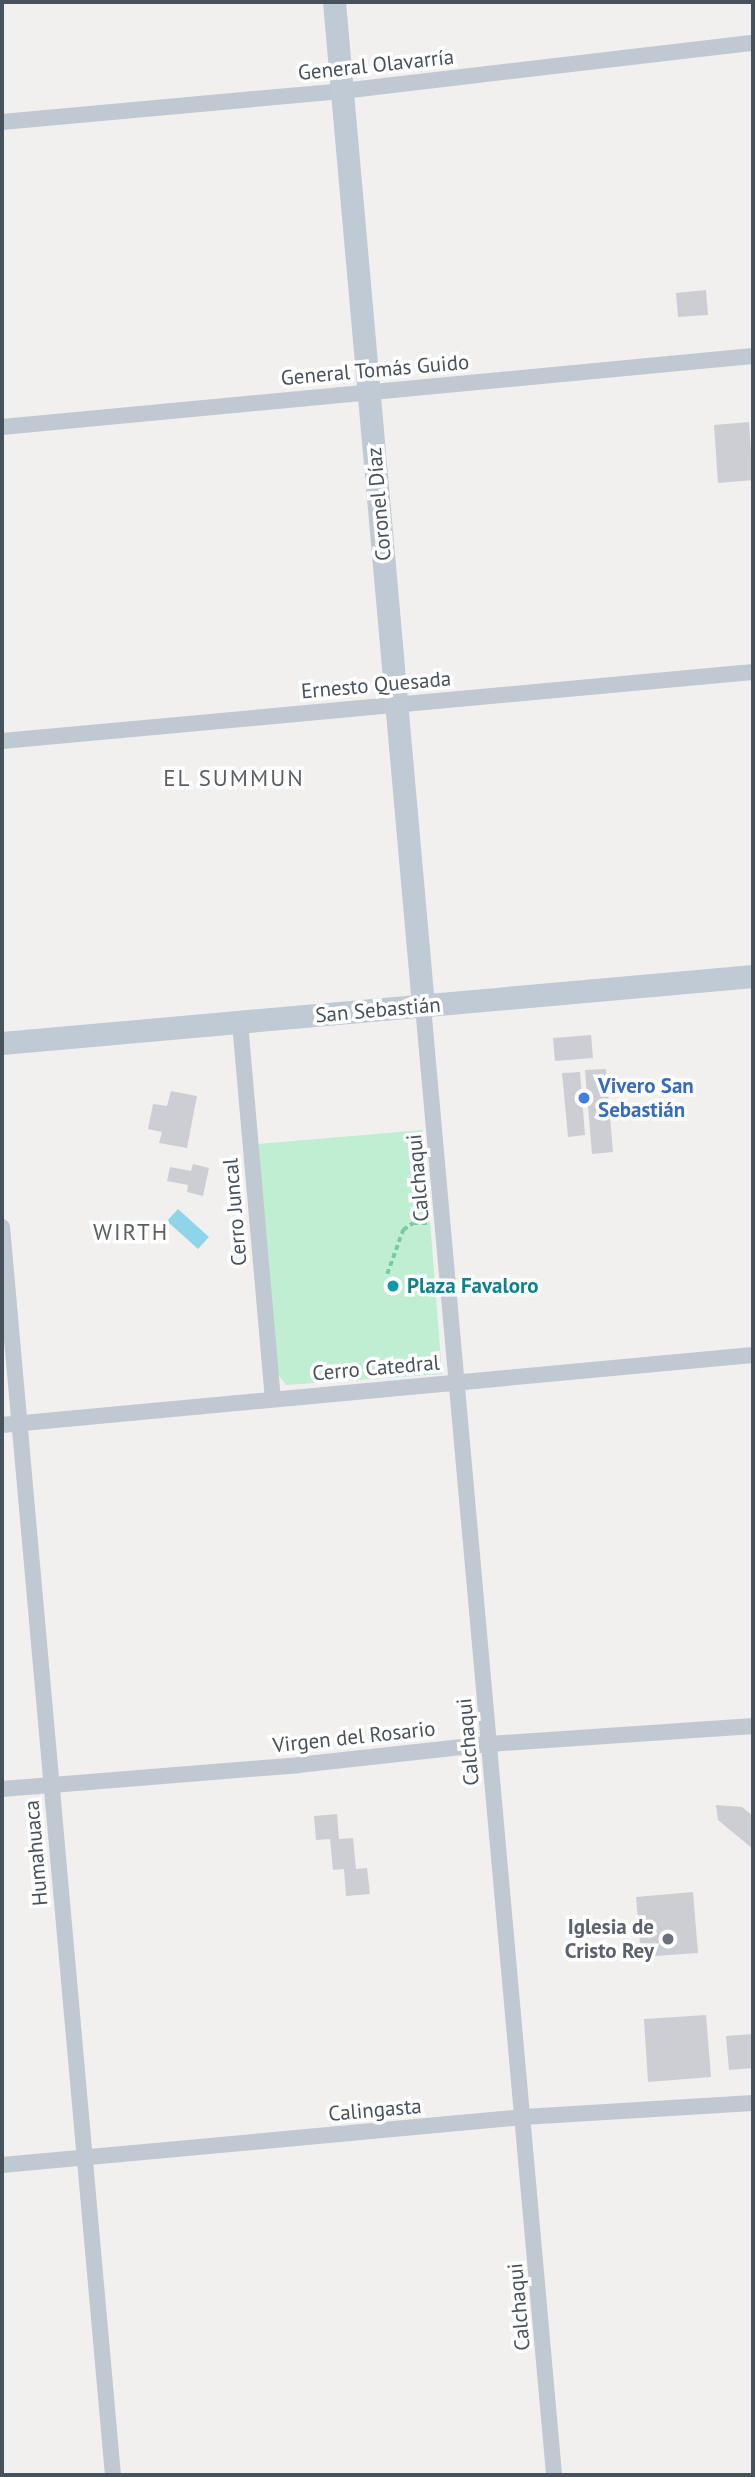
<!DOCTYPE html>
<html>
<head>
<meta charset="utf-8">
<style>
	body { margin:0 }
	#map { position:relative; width:755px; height:2477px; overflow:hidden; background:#f2efef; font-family:"PT Sans",sans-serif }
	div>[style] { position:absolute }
	.green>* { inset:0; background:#bfeed2 }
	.water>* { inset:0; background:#8ed5e9 }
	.building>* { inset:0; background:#ccced4 }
	.path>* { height:3.5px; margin-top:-1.75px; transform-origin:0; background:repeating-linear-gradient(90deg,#78cba4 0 5px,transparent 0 8.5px) }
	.street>* { height:16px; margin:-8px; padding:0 8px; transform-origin:8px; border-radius:8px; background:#c0c9d1 }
	.secondary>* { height:23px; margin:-11.5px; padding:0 11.5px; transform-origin:11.5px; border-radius:11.5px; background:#c0cad5 }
	.dots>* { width:19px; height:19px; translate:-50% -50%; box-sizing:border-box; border:4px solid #fff; border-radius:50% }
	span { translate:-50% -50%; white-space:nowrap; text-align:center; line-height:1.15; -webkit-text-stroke:7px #fff; paint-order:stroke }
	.street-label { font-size:21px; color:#48525c }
	.shop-label { font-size:21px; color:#366cbe; font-weight:700 }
	.left { translate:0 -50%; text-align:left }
	.culture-label { font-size:21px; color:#0d838f; font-weight:700 }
	.worship-label { font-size:21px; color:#5b616d; font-weight:700 }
	.right { translate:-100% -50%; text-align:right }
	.neighbourhood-label { font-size:23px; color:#5c5f64; letter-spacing:2px }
	.frame { position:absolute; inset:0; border:4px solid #48525c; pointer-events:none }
</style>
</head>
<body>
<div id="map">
	<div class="green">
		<div style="clip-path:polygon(423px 1130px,442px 1374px,286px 1385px,278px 1374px,258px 1144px)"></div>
	</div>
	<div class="water">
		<div style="clip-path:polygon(178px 1209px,209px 1237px,198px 1249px,167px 1221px)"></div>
	</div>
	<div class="building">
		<div style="clip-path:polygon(706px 290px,708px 315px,678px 317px,676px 293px)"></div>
		<div style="clip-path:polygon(749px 422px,753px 480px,718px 483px,714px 425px)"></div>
		<div style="clip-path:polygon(591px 1035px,593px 1058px,555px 1061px,553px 1038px)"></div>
		<div style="clip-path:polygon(606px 1069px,613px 1152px,592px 1154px,585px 1070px)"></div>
		<div style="clip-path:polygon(580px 1072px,585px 1135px,568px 1137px,562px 1073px)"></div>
		<div style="clip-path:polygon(171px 1091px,197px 1096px,187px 1148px,159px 1143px,162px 1132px,148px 1129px,153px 1104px,167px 1106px)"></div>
		<div style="clip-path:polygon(193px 1164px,209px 1168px,203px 1196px,187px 1192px,188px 1185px,167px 1181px,170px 1167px,191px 1171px)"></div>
		<div style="clip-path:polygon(716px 1805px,742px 1807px,753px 1816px,753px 1849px,718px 1820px)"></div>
		<div style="clip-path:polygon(337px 1814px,339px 1839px,353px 1838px,356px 1869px,367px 1868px,370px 1894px,346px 1896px,344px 1869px,333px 1870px,330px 1839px,316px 1840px,314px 1816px)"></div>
		<div style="clip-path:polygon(693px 1892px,698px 1953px,641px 1957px,636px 1897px)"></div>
		<div style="clip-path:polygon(706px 2015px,711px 2077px,648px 2082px,644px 2019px)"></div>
		<div style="clip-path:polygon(753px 2034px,753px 2068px,729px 2070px,726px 2036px)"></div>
	</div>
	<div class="path">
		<div style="left:387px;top:1274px;width:47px;rotate:-70deg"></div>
		<div style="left:403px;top:1230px;width:12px;rotate:-35deg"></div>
		<div style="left:413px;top:1223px;width:14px"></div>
	</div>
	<div class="street">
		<div style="left:2px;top:122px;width:341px;rotate:-5.2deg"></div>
		<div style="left:342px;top:91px;width:414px;rotate:-6.7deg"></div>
		<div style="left:2px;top:427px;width:754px;rotate:-5.4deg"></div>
		<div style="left:2px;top:741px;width:754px;rotate:-5.25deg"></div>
		<div style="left:423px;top:1006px;width:1475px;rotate:84.9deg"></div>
		<div style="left:240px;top:1023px;width:376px;rotate:85deg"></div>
		<div style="left:2px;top:1227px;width:1253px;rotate:84.92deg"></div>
		<div style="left:2px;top:1425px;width:754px;rotate:-5.33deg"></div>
		<div style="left:2px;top:1789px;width:297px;rotate:-4.6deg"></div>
		<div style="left:298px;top:1765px;width:192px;rotate:-6.3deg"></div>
		<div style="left:489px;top:1744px;width:265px;rotate:-3.9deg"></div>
		<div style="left:2px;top:2165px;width:524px;rotate:-5.25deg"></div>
		<div style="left:524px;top:2117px;width:229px;rotate:-3.5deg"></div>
	</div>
	<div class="secondary">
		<div style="left:334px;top:2px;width:1008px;rotate:84.93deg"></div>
		<div style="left:2px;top:1043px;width:754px;rotate:-5.1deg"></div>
	</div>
	<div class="dots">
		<div style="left:584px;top:1098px;background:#3f7fe0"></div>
		<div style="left:393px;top:1286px;background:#0f9aa8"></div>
		<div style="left:668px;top:1939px;background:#6b7280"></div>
	</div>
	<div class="street-label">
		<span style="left:376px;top:65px;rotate:-6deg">General Olavarría</span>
		<span style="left:375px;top:370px;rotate:-5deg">General Tomás Guido</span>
		<span style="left:379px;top:504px;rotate:-95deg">Coronel Díaz</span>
		<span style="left:376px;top:685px;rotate:-5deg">Ernesto Quesada</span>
		<span style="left:378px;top:1010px;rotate:-5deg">San Sebastián</span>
		<span style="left:418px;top:1178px;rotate:-95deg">Calchaqui</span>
		<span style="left:235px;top:1212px;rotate:-95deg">Cerro Juncal</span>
		<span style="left:376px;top:1368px;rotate:-5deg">Cerro Catedral</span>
		<span style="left:354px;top:1737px;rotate:-6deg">Virgen del Rosario</span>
		<span style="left:468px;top:1742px;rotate:-95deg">Calchaqui</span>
		<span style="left:36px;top:1853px;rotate:-95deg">Humahuaca</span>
		<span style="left:375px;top:2110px;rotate:-5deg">Calingasta</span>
		<span style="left:519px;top:2307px;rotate:-95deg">Calchaqui</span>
	</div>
	<div class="shop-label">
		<span class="left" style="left:598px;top:1098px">Vivero San<br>Sebastián</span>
	</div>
	<div class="culture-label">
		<span class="left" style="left:407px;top:1286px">Plaza Favaloro</span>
	</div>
	<div class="worship-label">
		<span class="right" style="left:654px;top:1939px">Iglesia de<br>Cristo Rey</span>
	</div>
	<div class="neighbourhood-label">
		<span style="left:234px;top:778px">EL SUMMUN</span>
		<span style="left:131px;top:1232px">WIRTH</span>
	</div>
	<div class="frame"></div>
</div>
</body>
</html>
